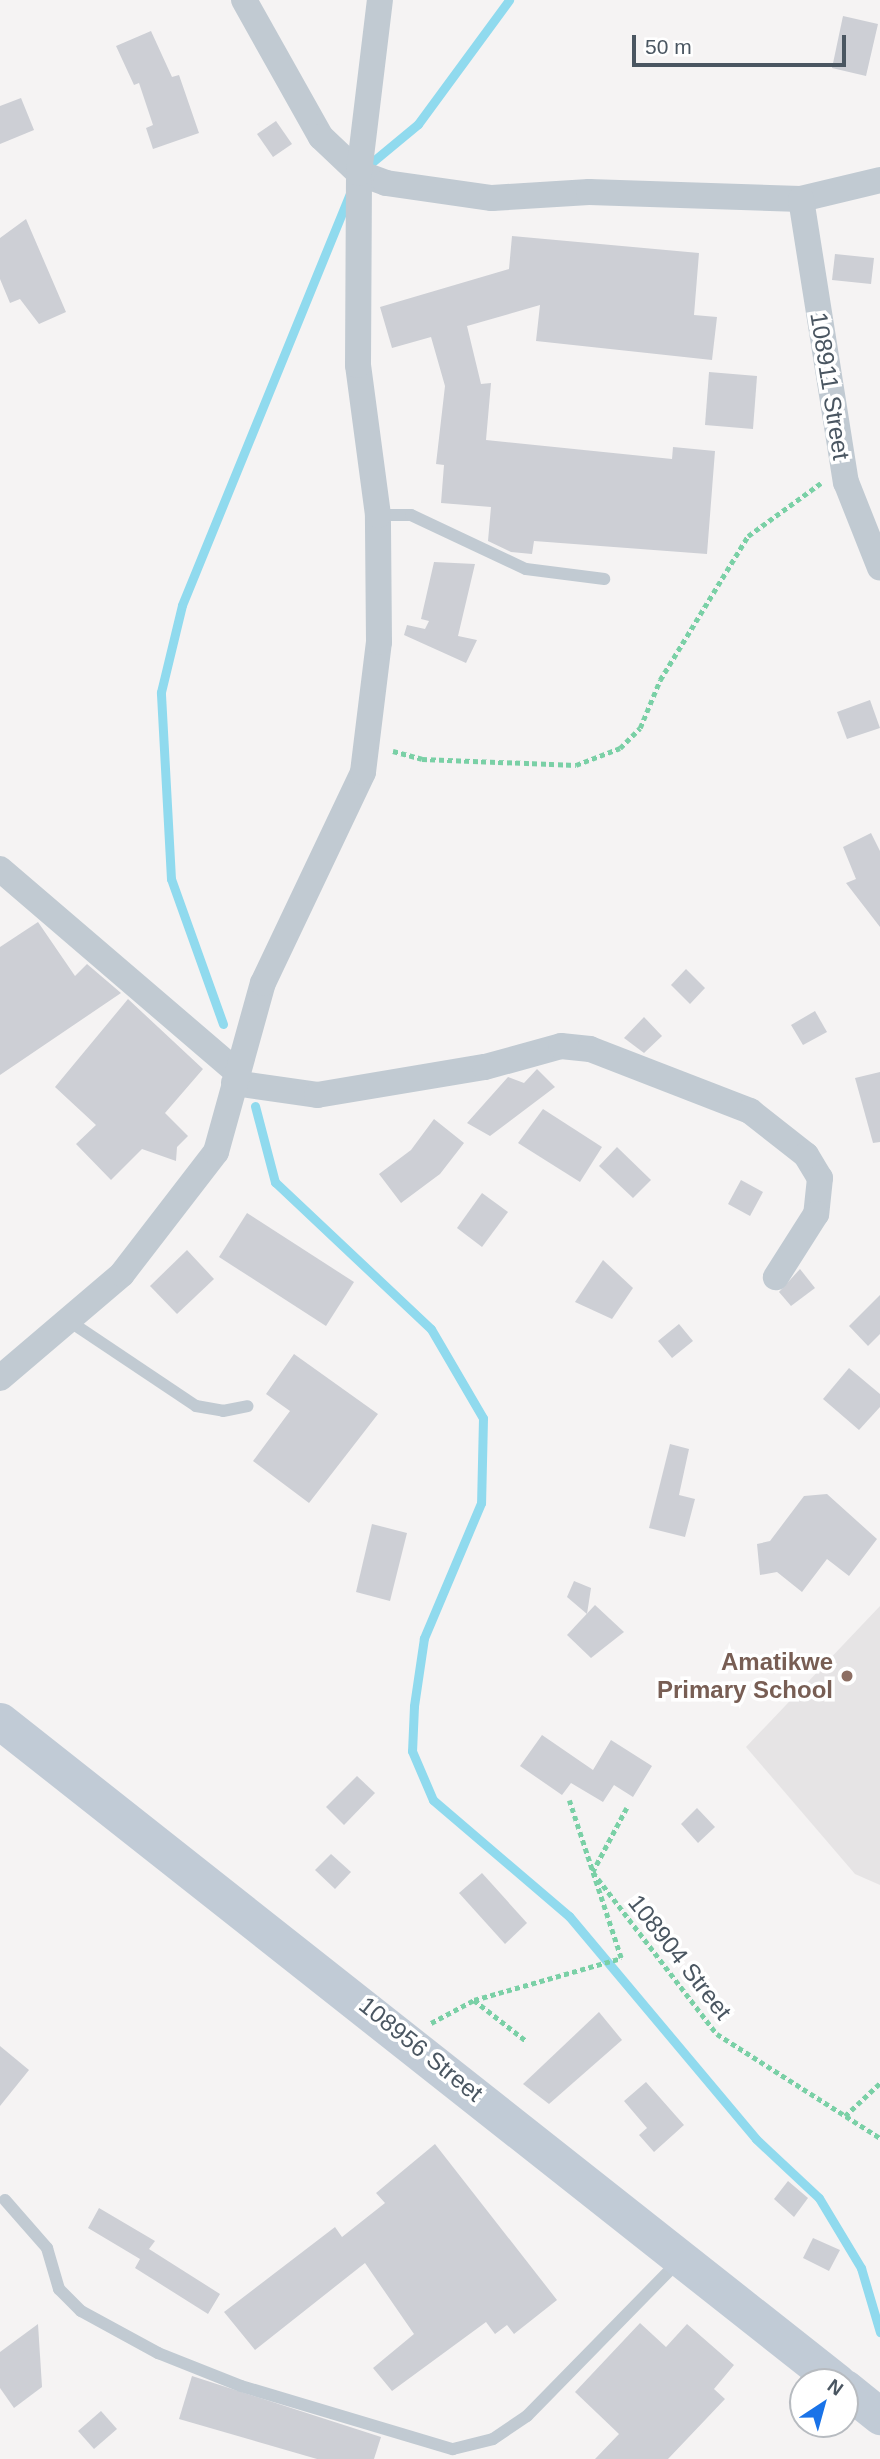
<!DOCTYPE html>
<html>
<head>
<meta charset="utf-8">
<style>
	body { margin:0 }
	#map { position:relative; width:880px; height:2459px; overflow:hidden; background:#f5f3f3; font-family:Arial,sans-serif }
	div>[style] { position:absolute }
	.education>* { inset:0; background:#e6e4e5 }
	.stream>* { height:9px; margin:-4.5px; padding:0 4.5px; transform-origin:4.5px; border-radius:4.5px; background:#90daee }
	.building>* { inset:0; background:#cdcfd5 }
	.path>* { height:4.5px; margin-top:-2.25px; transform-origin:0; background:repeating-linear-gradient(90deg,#7ad0a6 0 5px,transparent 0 8.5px) }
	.lane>* { height:12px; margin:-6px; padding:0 6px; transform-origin:6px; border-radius:6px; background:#c1cad2 }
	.street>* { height:26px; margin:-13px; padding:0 13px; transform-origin:13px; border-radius:13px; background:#c1cad2 }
	.secondary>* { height:37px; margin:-18.5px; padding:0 18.5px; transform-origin:18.5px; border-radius:18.5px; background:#c1cbd6 }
	.dots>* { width:19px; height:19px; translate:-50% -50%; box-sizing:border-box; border:4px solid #fff; border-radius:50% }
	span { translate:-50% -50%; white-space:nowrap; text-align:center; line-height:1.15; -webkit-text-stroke:7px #fff; paint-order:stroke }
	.street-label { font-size:24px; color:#4a5661 }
	.education-label { font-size:24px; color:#785e54; font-weight:700 }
	.right { translate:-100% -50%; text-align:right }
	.north { position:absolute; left:789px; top:2368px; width:70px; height:70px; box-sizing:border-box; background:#fff; border:2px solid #b7bbc0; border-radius:50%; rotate:36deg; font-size:19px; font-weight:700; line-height:28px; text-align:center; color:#4a5661 }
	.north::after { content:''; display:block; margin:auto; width:24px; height:32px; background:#1a73e8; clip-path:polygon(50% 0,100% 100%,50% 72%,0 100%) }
	.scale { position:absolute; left:632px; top:35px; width:214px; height:32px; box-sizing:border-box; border:4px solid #4a5661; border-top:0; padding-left:9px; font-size:21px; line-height:24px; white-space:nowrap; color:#4a5661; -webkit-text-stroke:5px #fff; paint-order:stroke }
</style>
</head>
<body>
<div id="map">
	<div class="education">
		<div style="clip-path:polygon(880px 1606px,880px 1885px,855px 1874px,746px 1747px)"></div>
	</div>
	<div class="stream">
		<div style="left:365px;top:168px;width:69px;rotate:-39.7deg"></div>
		<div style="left:418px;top:124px;width:154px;rotate:-53.7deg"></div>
		<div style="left:223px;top:1024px;width:154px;rotate:-109.7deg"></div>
		<div style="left:171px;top:879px;width:187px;rotate:-93.1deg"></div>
		<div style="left:161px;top:692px;width:89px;rotate:-76.4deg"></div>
		<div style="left:182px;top:605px;width:444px;rotate:-67.8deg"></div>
		<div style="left:255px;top:1106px;width:79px;rotate:75.3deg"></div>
		<div style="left:275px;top:1182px;width:214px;rotate:43.3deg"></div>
		<div style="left:431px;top:1329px;width:103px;rotate:59.7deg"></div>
		<div style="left:483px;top:1418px;width:85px;rotate:91.3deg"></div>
		<div style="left:481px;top:1503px;width:147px;rotate:112.9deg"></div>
		<div style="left:424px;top:1638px;width:69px;rotate:98.4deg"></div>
		<div style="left:414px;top:1706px;width:45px;rotate:92.5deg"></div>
		<div style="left:412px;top:1751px;width:53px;rotate:66.8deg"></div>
		<div style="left:433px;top:1800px;width:179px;rotate:40.5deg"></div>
		<div style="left:569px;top:1916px;width:291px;rotate:50deg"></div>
		<div style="left:756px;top:2139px;width:86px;rotate:43.1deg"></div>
		<div style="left:819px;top:2198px;width:82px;rotate:59deg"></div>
		<div style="left:861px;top:2268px;width:67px;rotate:73.5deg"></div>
	</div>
	<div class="building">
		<div style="clip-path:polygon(843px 16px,878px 24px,866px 76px,832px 68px)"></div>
		<div style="clip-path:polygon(151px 31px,172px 77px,179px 75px,199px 133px,153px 149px,146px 128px,153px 125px,139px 83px,134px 85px,116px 46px)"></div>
		<div style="clip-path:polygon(21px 98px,34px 130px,0 144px,0 106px)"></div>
		<div style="clip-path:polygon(276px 121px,292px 144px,273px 157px,257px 134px)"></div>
		<div style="clip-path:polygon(26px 219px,66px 312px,39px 324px,20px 299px,10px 303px,0 279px,0 238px)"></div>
		<div style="clip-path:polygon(512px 236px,699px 253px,694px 315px,717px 317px,712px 360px,536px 341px,540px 305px,467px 326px,481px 384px,491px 383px,486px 440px,672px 459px,673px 447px,715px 451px,707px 554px,534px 541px,532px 554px,511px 552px,488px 541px,491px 507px,441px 503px,444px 465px,436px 464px,445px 386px,431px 337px,392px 348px,380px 307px,509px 269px)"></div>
		<div style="clip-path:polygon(835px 254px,874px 258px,871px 284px,832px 280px)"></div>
		<div style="clip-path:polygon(709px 372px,757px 376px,753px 429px,705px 425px)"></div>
		<div style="clip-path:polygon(434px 562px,475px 564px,458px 636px,477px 640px,466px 663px,404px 635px,407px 625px,425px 629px,429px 621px,421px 619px)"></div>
		<div style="clip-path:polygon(870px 700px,880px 728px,847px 739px,837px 712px)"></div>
		<div style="clip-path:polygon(871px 833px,880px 851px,880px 927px,846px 883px,856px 879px,843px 847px)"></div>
		<div style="clip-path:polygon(38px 922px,75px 976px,87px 964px,121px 993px,0 1075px,0 947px)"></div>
		<div style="clip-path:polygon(686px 969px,705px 988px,690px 1004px,671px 985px)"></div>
		<div style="clip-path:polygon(128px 999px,203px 1069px,165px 1113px,188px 1136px,177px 1147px,176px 1161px,142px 1149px,111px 1180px,76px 1144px,96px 1125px,55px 1087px)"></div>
		<div style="clip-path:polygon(815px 1011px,827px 1032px,803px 1045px,791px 1025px)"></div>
		<div style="clip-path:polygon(644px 1017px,662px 1036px,644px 1053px,624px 1038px)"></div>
		<div style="clip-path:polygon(537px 1069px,555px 1087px,490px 1136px,467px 1123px,508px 1077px,524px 1083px)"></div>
		<div style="clip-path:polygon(880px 1072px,880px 1142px,873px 1143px,855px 1078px)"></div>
		<div style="clip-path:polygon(543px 1109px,602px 1147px,580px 1182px,518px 1143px)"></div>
		<div style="clip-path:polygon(434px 1119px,464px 1143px,440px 1174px,401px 1203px,379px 1174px,411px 1150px)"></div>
		<div style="clip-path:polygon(617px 1147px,651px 1180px,633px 1198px,599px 1166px)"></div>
		<div style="clip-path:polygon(741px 1180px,763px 1192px,750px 1216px,728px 1204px)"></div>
		<div style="clip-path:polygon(482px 1193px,508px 1212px,482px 1247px,457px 1228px)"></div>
		<div style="clip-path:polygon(247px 1213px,354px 1282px,326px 1326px,219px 1257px)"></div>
		<div style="clip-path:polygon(187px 1250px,214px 1279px,177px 1314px,150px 1286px)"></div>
		<div style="clip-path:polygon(603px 1260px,633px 1288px,612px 1319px,575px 1302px)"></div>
		<div style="clip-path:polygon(800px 1269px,815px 1288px,791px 1306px,779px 1292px)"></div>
		<div style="clip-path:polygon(880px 1295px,880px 1334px,868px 1346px,849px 1326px)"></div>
		<div style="clip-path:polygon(679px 1324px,693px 1341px,672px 1358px,658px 1341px)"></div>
		<div style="clip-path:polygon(294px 1354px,378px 1414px,309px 1503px,253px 1461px,290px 1411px,266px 1394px)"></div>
		<div style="clip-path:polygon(849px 1368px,880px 1394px,880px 1407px,859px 1430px,823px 1399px)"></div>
		<div style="clip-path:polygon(670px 1444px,689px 1449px,679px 1495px,695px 1499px,685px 1537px,649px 1528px)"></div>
		<div style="clip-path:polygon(827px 1494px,877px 1539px,849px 1576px,827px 1559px,802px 1592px,777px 1572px,760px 1575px,757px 1544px,770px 1541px,804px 1496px)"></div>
		<div style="clip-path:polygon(372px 1524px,407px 1533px,390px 1601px,356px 1592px)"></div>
		<div style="clip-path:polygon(574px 1581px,591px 1588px,587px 1614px,567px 1597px)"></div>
		<div style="clip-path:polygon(595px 1605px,624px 1632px,591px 1658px,567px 1635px)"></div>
		<div style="clip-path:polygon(542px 1735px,593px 1770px,611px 1740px,652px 1766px,633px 1797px,614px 1785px,603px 1802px,571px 1783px,562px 1795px,520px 1766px)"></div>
		<div style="clip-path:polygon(357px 1776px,375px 1793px,344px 1825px,326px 1807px)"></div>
		<div style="clip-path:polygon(697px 1808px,715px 1827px,698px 1843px,681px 1824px)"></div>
		<div style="clip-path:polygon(331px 1854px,351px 1872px,335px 1889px,315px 1870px)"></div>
		<div style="clip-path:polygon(482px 1873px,527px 1923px,505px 1944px,459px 1893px)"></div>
		<div style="clip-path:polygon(599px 2012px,622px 2040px,549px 2104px,523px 2084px)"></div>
		<div style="clip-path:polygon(0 2046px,29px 2070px,0 2106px)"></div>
		<div style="clip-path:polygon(646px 2082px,684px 2125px,654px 2152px,639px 2135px,647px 2128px,624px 2101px)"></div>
		<div style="clip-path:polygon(435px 2144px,557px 2300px,514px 2334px,507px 2325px,495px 2334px,486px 2322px,392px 2391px,373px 2368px,414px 2334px,365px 2263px,255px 2350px,224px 2312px,335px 2227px,342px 2237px,385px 2203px,376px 2193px)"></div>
		<div style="clip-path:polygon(788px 2181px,808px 2198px,794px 2217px,774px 2199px)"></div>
		<div style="clip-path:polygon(99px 2208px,155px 2241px,149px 2249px,220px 2294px,208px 2314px,135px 2268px,140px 2259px,88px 2228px)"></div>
		<div style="clip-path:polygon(813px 2238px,840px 2250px,829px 2271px,803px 2258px)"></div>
		<div style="clip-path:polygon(640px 2323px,666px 2347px,687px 2324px,734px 2365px,714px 2389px,725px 2399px,668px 2459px,595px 2459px,619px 2434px,575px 2392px)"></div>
		<div style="clip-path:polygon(38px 2324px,42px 2387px,14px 2408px,0 2388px,0 2352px)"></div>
		<div style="clip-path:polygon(192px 2376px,381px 2437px,374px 2459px,317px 2459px,179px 2419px)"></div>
		<div style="clip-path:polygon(101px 2411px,117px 2429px,94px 2449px,78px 2431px)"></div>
	</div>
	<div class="path">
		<div style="left:393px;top:751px;width:30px;rotate:15deg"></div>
		<div style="left:422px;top:759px;width:154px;rotate:2.2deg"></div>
		<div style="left:576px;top:765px;width:47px;rotate:-21.1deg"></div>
		<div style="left:620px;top:748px;width:28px;rotate:-45deg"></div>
		<div style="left:640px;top:728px;width:52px;rotate:-67.4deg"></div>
		<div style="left:660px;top:680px;width:169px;rotate:-58.6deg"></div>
		<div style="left:748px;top:536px;width:90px;rotate:-36deg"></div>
		<div style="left:627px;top:1808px;width:72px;rotate:118deg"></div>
		<div style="left:593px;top:1872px;width:204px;rotate:52.6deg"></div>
		<div style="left:717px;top:2034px;width:193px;rotate:32.5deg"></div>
		<div style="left:474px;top:2000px;width:153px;rotate:-15.9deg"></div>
		<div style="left:621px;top:1958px;width:166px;rotate:-108.2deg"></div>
		<div style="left:431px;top:2023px;width:49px;rotate:-28.1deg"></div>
		<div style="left:474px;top:2000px;width:65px;rotate:38.1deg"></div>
		<div style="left:845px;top:2116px;width:48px;rotate:-43.3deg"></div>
	</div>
	<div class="lane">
		<div style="left:378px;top:515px;width:33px"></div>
		<div style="left:411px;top:515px;width:127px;rotate:25.2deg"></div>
		<div style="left:526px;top:569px;width:79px;rotate:7.3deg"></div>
		<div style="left:69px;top:1321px;width:153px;rotate:33.8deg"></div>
		<div style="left:196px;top:1406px;width:27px;rotate:10deg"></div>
		<div style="left:223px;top:1411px;width:25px;rotate:-11deg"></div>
		<div style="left:5px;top:2200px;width:64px;rotate:48.8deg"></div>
		<div style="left:47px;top:2248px;width:43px;rotate:73.7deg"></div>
		<div style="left:59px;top:2289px;width:31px;rotate:45deg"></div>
		<div style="left:81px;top:2311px;width:88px;rotate:28.6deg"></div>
		<div style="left:158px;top:2353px;width:89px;rotate:21.7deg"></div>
		<div style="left:241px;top:2386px;width:221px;rotate:16.6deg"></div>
		<div style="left:453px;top:2449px;width:41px;rotate:-14deg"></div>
		<div style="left:493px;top:2439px;width:41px;rotate:-34.1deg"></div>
		<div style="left:527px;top:2416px;width:217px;rotate:-45.6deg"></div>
	</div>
	<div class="street">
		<div style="left:244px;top:0;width:157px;rotate:60.7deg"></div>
		<div style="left:321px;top:137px;width:52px;rotate:43.5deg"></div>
		<div style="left:359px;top:173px;width:29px;rotate:20deg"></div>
		<div style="left:386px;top:183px;width:107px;rotate:8.1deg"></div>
		<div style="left:492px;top:198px;width:97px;rotate:-3.5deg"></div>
		<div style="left:589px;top:192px;width:212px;rotate:1.9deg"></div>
		<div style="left:801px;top:199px;width:81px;rotate:-13.5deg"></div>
		<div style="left:801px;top:199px;width:287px;rotate:81deg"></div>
		<div style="left:846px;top:482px;width:92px;rotate:68.4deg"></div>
		<div style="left:0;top:869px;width:311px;rotate:40.6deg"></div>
		<div style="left:234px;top:1083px;width:84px;rotate:8.2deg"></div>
		<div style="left:317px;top:1095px;width:170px;rotate:-9.5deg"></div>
		<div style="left:485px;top:1067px;width:79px;rotate:-15.4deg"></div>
		<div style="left:561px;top:1046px;width:29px;rotate:6deg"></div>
		<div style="left:590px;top:1049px;width:172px;rotate:21.2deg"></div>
		<div style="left:750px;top:1111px;width:71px;rotate:38.2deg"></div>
		<div style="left:806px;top:1155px;width:27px;rotate:59deg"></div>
		<div style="left:820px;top:1178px;width:36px;rotate:96deg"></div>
		<div style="left:816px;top:1214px;width:75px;rotate:122.4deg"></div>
		<div style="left:0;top:1378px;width:160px;rotate:-40.4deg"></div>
		<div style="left:122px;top:1274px;width:154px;rotate:-52.4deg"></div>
		<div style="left:216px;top:1152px;width:175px;rotate:-74.5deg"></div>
		<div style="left:263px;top:983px;width:233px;rotate:-64.6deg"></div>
		<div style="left:363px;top:772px;width:131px;rotate:-83deg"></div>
		<div style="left:379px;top:642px;width:127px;rotate:-90.5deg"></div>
		<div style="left:378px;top:515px;width:151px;rotate:-97.6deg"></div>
		<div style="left:358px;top:365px;width:192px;rotate:-89.7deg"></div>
		<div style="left:359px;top:173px;width:174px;rotate:-83.1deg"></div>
	</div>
	<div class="secondary">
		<div style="left:0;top:1721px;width:1067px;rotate:38.3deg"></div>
		<div style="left:845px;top:2388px;width:45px;rotate:38.7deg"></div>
	</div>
	<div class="dots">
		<div style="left:847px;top:1676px;background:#8d6e63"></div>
	</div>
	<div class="street-label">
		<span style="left:830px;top:386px;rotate:81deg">108911 Street</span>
		<span style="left:680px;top:1957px;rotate:52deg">108904 Street</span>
		<span style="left:421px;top:2049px;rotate:39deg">108956 Street</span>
	</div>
	<div class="education-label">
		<span class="right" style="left:833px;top:1676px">Amatikwe<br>Primary School</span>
	</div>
	<div class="north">N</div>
	<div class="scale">50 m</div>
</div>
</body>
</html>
